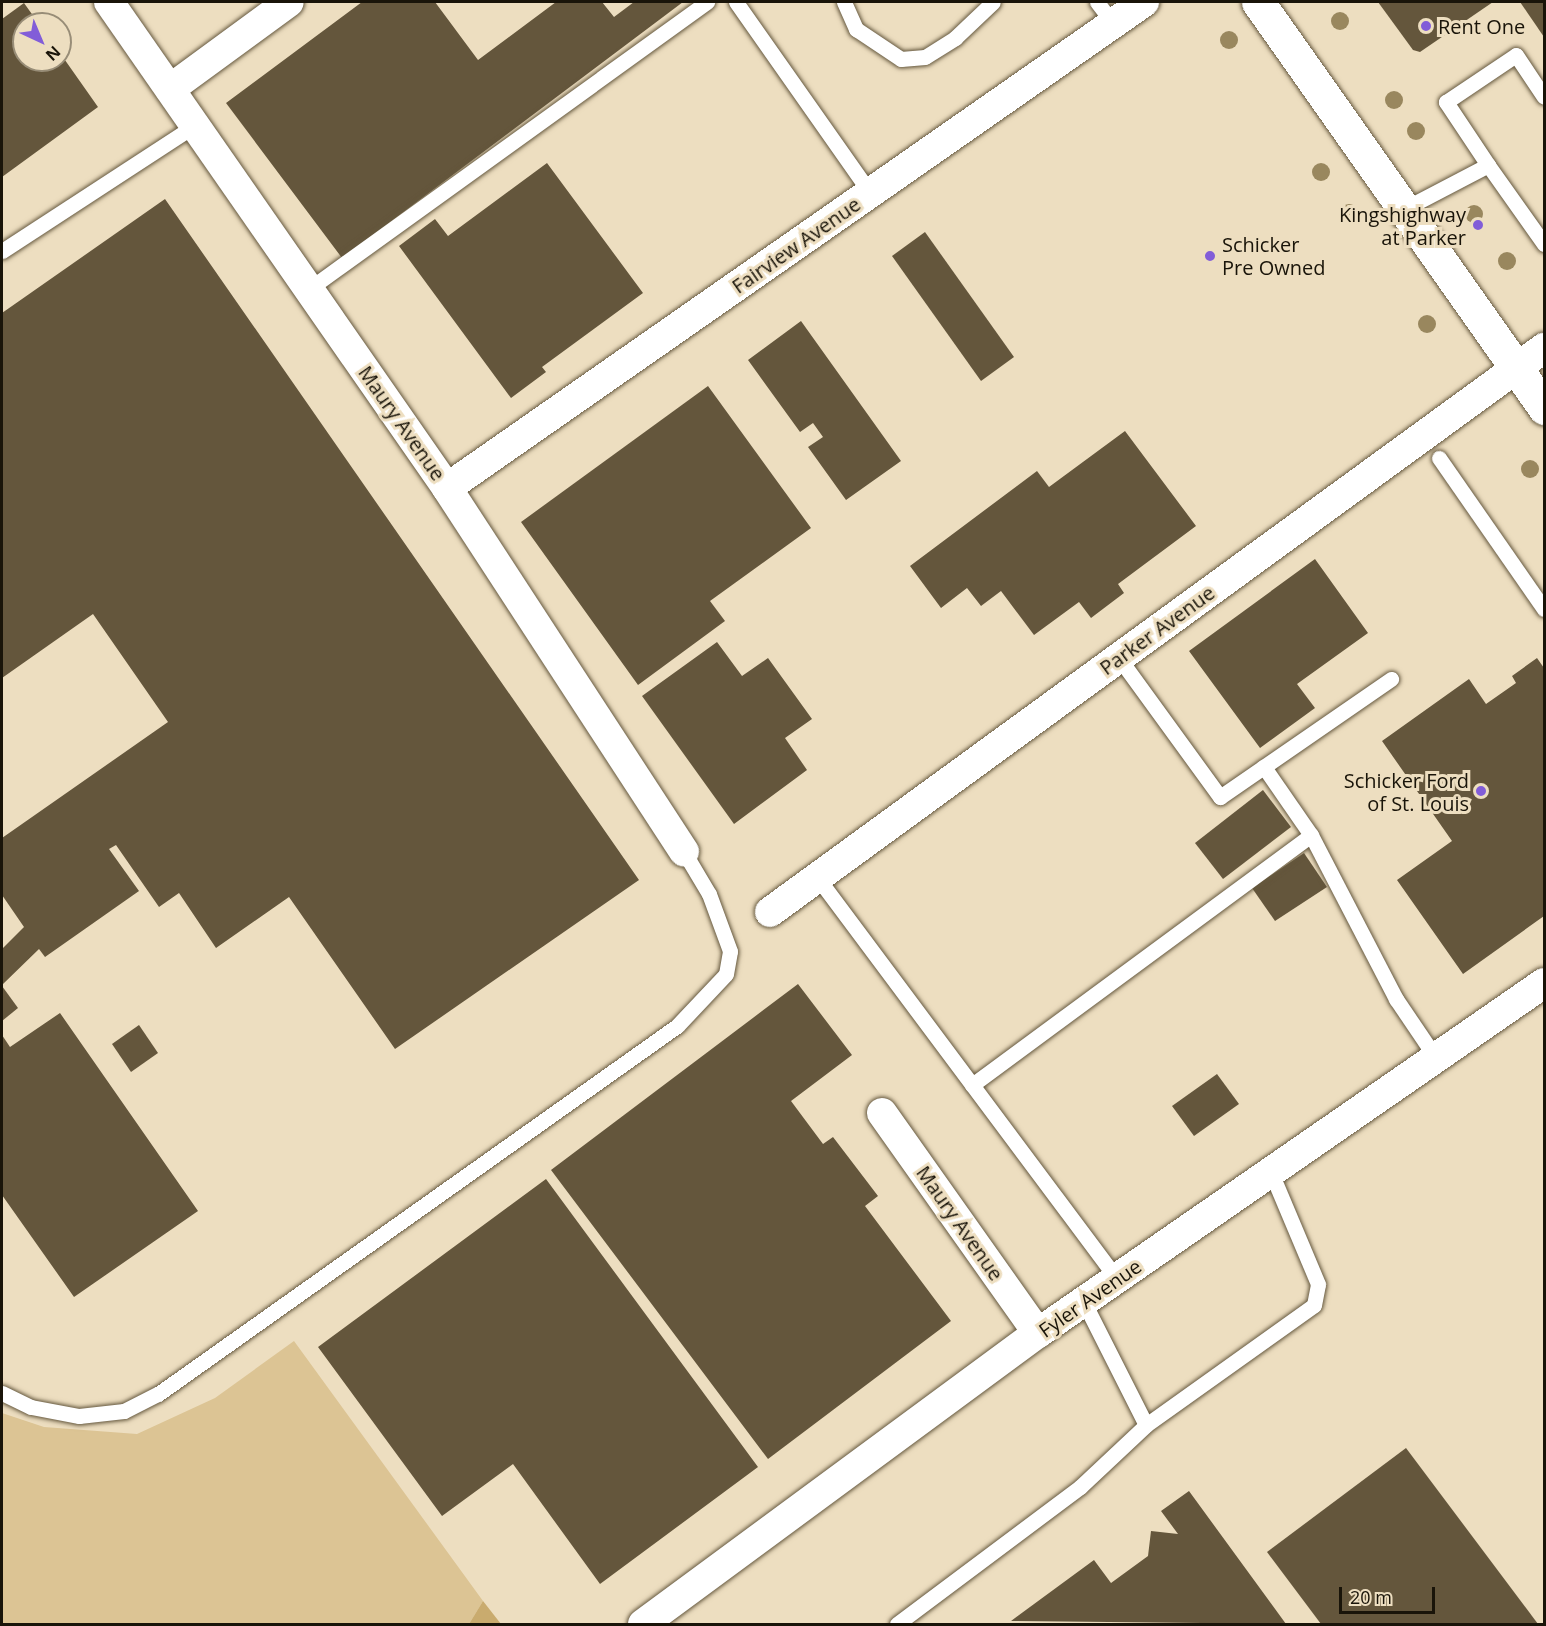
<!DOCTYPE html>
<html>
<head>
<meta charset="utf-8">
<style>
	body { margin:0 }
	#map { position:relative; width:1546px; height:1626px; overflow:hidden; background:#eddec0; font-family:"Open Sans",sans-serif }
	div>[style] { position:absolute }
	.green>* { inset:0; background:#dcc494 }
	.forest>* { inset:0; background:#c9ab6e }
	.building>* { inset:0; background:#64563c }
	.roads { filter:drop-shadow(0 0 2px #65583e) drop-shadow(0 0 2px #65583e) }
	.service>* { height:15px; margin:-7.5px; padding:0 7.5px; transform-origin:7.5px; border-radius:7.5px; background:#fff }
	.minor>* { height:30px; margin:-15px; padding:0 15px; transform-origin:15px; border-radius:15px; background:#fff }
	.primary>* { height:33px; margin:-16.5px; padding:0 16.5px; transform-origin:16.5px; border-radius:16.5px; background:#fff }
	.trees>* { width:18px; height:18px; margin:-9px; border-radius:50%; background:#99875e }
	.dots>* { width:16px; height:16px; translate:-50% -50%; box-sizing:border-box; border:3px solid #eddec0; border-radius:50% }
	span { translate:-50% -50%; white-space:nowrap; text-align:center; line-height:1.15; -webkit-text-stroke:6px #eddec0; paint-order:stroke }
	.poi-label { font-size:20px; color:#191409 }
	.left { translate:0 -50%; text-align:left }
	.right { translate:-100% -50%; text-align:right }
	.street-label { font-size:20px; color:#191409 }
	.frame { position:absolute; inset:0; border:3px solid #191409; pointer-events:none }
	.north { position:absolute; left:12px; top:12px; width:60px; height:60px; box-sizing:border-box; background:#eddec0; border:2px solid #988d77; border-radius:50%; rotate:136deg; font-size:16px; font-weight:700; line-height:24px; text-align:center; color:#191409 }
	.north::after { content:''; display:block; margin:auto; width:21px; height:27px; background:#825dd8; clip-path:polygon(50% 0,100% 100%,50% 72%,0 100%) }
	.scale { position:absolute; left:1339px; top:1587px; width:96px; height:27px; box-sizing:border-box; border:3px solid #191409; border-top:0; padding-left:8px; font-size:18px; line-height:21px; white-space:nowrap; color:#191409; -webkit-text-stroke:4px #eddec0; paint-order:stroke }
</style>
</head>
<body>
<div id="map">
	<div class="green">
		<div style="clip-path:polygon(294px 1341px,483px 1601px,469px 1624px,2px 1624px,2px 1413px,44px 1427px,137px 1434px,215px 1398px)"></div>
	</div>
	<div class="forest">
		<div style="clip-path:polygon(483px 1601px,501px 1624px,469px 1624px)"></div>
	</div>
	<div class="building">
		<div style="clip-path:polygon(362px 2px,435px 2px,478px 60px,556px 2px,602px 2px,614px 17px,634px 2px,683px 2px,342px 258px,226px 103px)"></div>
		<div style="clip-path:polygon(1378px 2px,1493px 2px,1420px 52px,1413px 50px)"></div>
		<div style="clip-path:polygon(1520px 2px,1544px 2px,1544px 37px)"></div>
		<div style="clip-path:polygon(24px 3px,39px 24px,24px 24px,24px 60px,60px 60px,60px 53px,98px 107px,2px 177px,2px 19px)"></div>
		<div style="clip-path:polygon(547px 163px,643px 293px,542px 367px,546px 372px,511px 398px,399px 246px,435px 219px,448px 236px)"></div>
		<div style="clip-path:polygon(165px 199px,639px 880px,395px 1049px,289px 897px,216px 948px,179px 893px,159px 907px,116px 845px,109px 849px,139px 891px,45px 957px,39px 949px,2px 985px,2px 949px,24px 927px,2px 895px,2px 838px,168px 722px,93px 614px,2px 678px,2px 313px)"></div>
		<div style="clip-path:polygon(925px 232px,1014px 357px,981px 381px,892px 256px)"></div>
		<div style="clip-path:polygon(801px 321px,901px 461px,846px 500px,808px 447px,823px 437px,813px 423px,800px 432px,748px 360px)"></div>
		<div style="clip-path:polygon(708px 386px,811px 528px,710px 601px,725px 621px,638px 685px,521px 522px)"></div>
		<div style="clip-path:polygon(1125px 431px,1196px 526px,1118px 584px,1124px 593px,1091px 618px,1079px 602px,1034px 635px,1001px 591px,981px 606px,967px 588px,941px 608px,910px 566px,1037px 471px,1049px 487px)"></div>
		<div style="clip-path:polygon(1315px 559px,1368px 633px,1297px 684px,1315px 708px,1260px 748px,1189px 651px)"></div>
		<div style="clip-path:polygon(717px 642px,742px 676px,768px 658px,812px 719px,785px 738px,807px 770px,734px 824px,642px 696px)"></div>
		<div style="clip-path:polygon(1537px 658px,1544px 668px,1544px 916px,1463px 974px,1397px 880px,1452px 841px,1382px 741px,1469px 679px,1486px 704px,1516px 683px,1512px 676px)"></div>
		<div style="clip-path:polygon(1263px 790px,1291px 827px,1223px 879px,1195px 843px)"></div>
		<div style="clip-path:polygon(1304px 853px,1327px 887px,1275px 921px,1252px 888px)"></div>
		<div style="clip-path:polygon(798px 984px,852px 1055px,791px 1101px,823px 1144px,833px 1137px,878px 1196px,865px 1206px,951px 1321px,768px 1459px,551px 1170px)"></div>
		<div style="clip-path:polygon(2px 986px,18px 1008px,2px 1021px)"></div>
		<div style="clip-path:polygon(60px 1013px,198px 1211px,74px 1297px,2px 1195px,2px 1035px,10px 1047px)"></div>
		<div style="clip-path:polygon(139px 1025px,158px 1053px,131px 1072px,112px 1044px)"></div>
		<div style="clip-path:polygon(1217px 1074px,1239px 1104px,1194px 1136px,1172px 1106px)"></div>
		<div style="clip-path:polygon(546px 1179px,758px 1467px,600px 1584px,513px 1464px,442px 1516px,318px 1347px)"></div>
		<div style="clip-path:polygon(1406px 1448px,1538px 1624px,1321px 1624px,1267px 1552px)"></div>
		<div style="clip-path:polygon(1189px 1491px,1286px 1624px,1011px 1621px,1094px 1560px,1111px 1583px,1148px 1556px,1151px 1531px,1178px 1534px,1161px 1511px)"></div>
	</div>
	<div class="roads">
		<div class="service">
			<div style="left:736px;top:2px;width:233px;rotate:54.9deg"></div>
			<div style="left:844px;top:2px;width:30px;rotate:66deg"></div>
			<div style="left:856px;top:29px;width:54px;rotate:33.7deg"></div>
			<div style="left:901px;top:59px;width:24px;rotate:-5deg"></div>
			<div style="left:925px;top:57px;width:36px;rotate:-32deg"></div>
			<div style="left:955px;top:38px;width:52px;rotate:-43.5deg"></div>
			<div style="left:1097px;top:2px;width:26px;rotate:53deg"></div>
			<div style="left:1488px;top:165px;width:97px;rotate:54.7deg"></div>
			<div style="left:1404px;top:209px;width:95px;rotate:-27.6deg"></div>
			<div style="left:1488px;top:165px;width:76px;rotate:-123.7deg"></div>
			<div style="left:1446px;top:102px;width:84px;rotate:-33.9deg"></div>
			<div style="left:1516px;top:55px;width:50px;rotate:56.3deg"></div>
			<div style="left:2px;top:251px;width:230px;rotate:-33.1deg"></div>
			<div style="left:309px;top:289px;width:491px;rotate:-35.8deg"></div>
			<div style="left:1439px;top:458px;width:184px;rotate:55.2deg"></div>
			<div style="left:1119px;top:658px;width:172px;rotate:54deg"></div>
			<div style="left:1220px;top:797px;width:208px;rotate:-34.6deg"></div>
			<div style="left:1311px;top:835px;width:185px;rotate:62.6deg"></div>
			<div style="left:1396px;top:999px;width:71px;rotate:55.9deg"></div>
			<div style="left:817px;top:877px;width:502px;rotate:53.27deg"></div>
			<div style="left:972px;top:1085px;width:421px;rotate:-36.4deg"></div>
			<div style="left:1311px;top:835px;width:83px;rotate:-124.7deg"></div>
			<div style="left:2px;top:1393px;width:32px;rotate:26deg"></div>
			<div style="left:31px;top:1407px;width:49px;rotate:10.6deg"></div>
			<div style="left:79px;top:1416px;width:45px;rotate:-6.3deg"></div>
			<div style="left:124px;top:1411px;width:38px;rotate:-27deg"></div>
			<div style="left:158px;top:1394px;width:636px;rotate:-35.34deg"></div>
			<div style="left:677px;top:1026px;width:71px;rotate:-46.7deg"></div>
			<div style="left:726px;top:974px;width:23px;rotate:-80deg"></div>
			<div style="left:730px;top:951px;width:61px;rotate:-110.2deg"></div>
			<div style="left:709px;top:894px;width:49px;rotate:-120.8deg"></div>
			<div style="left:1146px;top:1425px;width:206px;rotate:-35.5deg"></div>
			<div style="left:1314px;top:1305px;width:21px;rotate:-79deg"></div>
			<div style="left:1318px;top:1284px;width:121px;rotate:-112.8deg"></div>
			<div style="left:897px;top:1624px;width:229px;rotate:-36.8deg"></div>
			<div style="left:1080px;top:1487px;width:91px;rotate:-43.2deg"></div>
			<div style="left:1146px;top:1425px;width:138px;rotate:-116.8deg"></div>
		</div>
		<div class="minor">
			<div style="left:109px;top:2px;width:592px;rotate:55.18deg"></div>
			<div style="left:447px;top:488px;width:434px;rotate:56.9deg"></div>
			<div style="left:170px;top:89px;width:147px;rotate:-36.2deg"></div>
			<div style="left:447px;top:488px;width:850px;rotate:-34.89deg"></div>
			<div style="left:770px;top:912px;width:958px;rotate:-36.08deg"></div>
			<div style="left:882px;top:1113px;width:270px;rotate:54.7deg"></div>
			<div style="left:643px;top:1624px;width:491px;rotate:-36.4deg"></div>
			<div style="left:1038px;top:1333px;width:615px;rotate:-34.67deg"></div>
		</div>
		<div class="primary">
			<div style="left:1258px;top:2px;width:497px;rotate:54.8deg"></div>
		</div>
	</div>
	<div class="trees">
		<div style="left:1340px;top:21px"></div>
		<div style="left:1229px;top:40px"></div>
		<div style="left:1394px;top:100px"></div>
		<div style="left:1416px;top:131px"></div>
		<div style="left:1321px;top:172px"></div>
		<div style="left:1349px;top:213px"></div>
		<div style="left:1474px;top:214px"></div>
		<div style="left:1507px;top:261px"></div>
		<div style="left:1427px;top:324px"></div>
		<div style="left:1530px;top:469px"></div>
	</div>
	<div class="dots">
		<div style="left:1426px;top:26px;background:#825dd8"></div>
		<div style="left:1478px;top:225px;background:#825dd8"></div>
		<div style="left:1210px;top:256px;background:#825dd8"></div>
		<div style="left:1481px;top:791px;background:#825dd8"></div>
	</div>
	<div class="poi-label">
		<span class="left" style="left:1438px;top:26px">Rent One</span>
		<span class="right" style="left:1466px;top:226px">Kingshighway<br>at Parker</span>
		<span class="left" style="left:1222px;top:256px">Schicker<br>Pre Owned</span>
		<span class="right" style="left:1469px;top:792px">Schicker Ford<br>of St. Louis</span>
	</div>
	<div class="street-label">
		<span style="left:796px;top:245px;rotate:-35deg">Fairview Avenue</span>
		<span style="left:402px;top:423px;rotate:55deg">Maury Avenue</span>
		<span style="left:1157px;top:630px;rotate:-36deg">Parker Avenue</span>
		<span style="left:960px;top:1223px;rotate:55deg">Maury Avenue</span>
		<span style="left:1090px;top:1298px;rotate:-35deg">Fyler Avenue</span>
	</div>
	<div class="frame"></div>
	<div class="north">N</div>
	<div class="scale">20 m</div>
</div>
</body>
</html>
